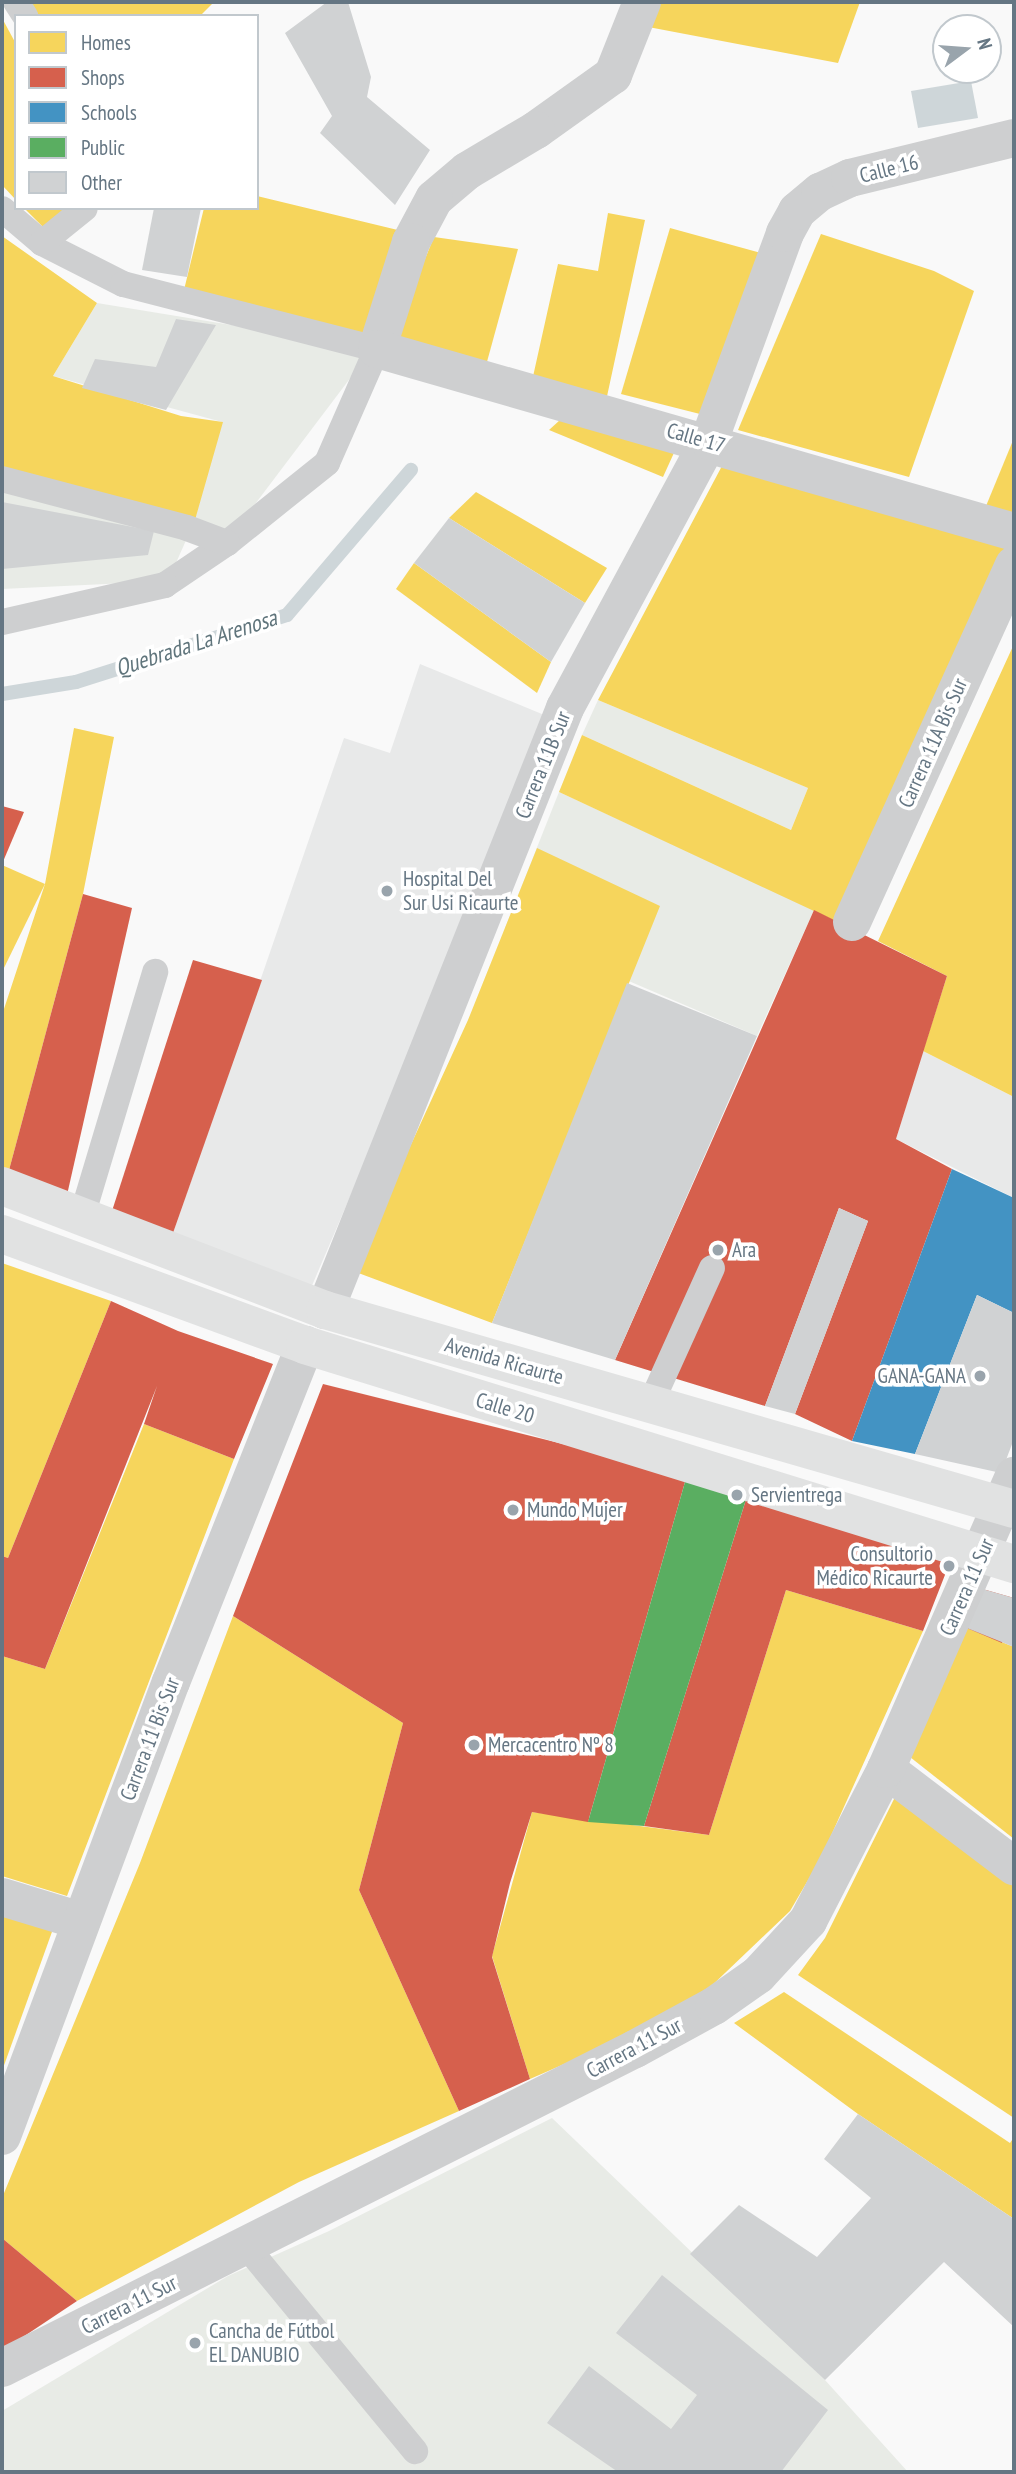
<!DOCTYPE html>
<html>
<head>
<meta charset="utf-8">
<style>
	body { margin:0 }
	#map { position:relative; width:1016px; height:2474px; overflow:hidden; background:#f9f9f9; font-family:"PT Sans Narrow",sans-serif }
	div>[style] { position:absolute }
	.built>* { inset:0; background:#e8e9e9 }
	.green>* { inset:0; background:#e8ebe6 }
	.water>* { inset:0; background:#ced6d9 }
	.homes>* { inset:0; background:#f6d55c }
	.shops>* { inset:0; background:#d6604d }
	.schools>* { inset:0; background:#4393c3 }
	.public>* { inset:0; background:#5aae61 }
	.stream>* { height:14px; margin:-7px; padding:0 7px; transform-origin:7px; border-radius:7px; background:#ced6d9 }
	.building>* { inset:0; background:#d0d2d3 }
	.lane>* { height:26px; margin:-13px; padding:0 13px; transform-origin:13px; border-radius:13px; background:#cecfd0 }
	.street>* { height:38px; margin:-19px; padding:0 19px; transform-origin:19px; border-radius:19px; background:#cecfd0 }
	.primary>* { height:38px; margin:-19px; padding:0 19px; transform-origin:19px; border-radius:19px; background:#e1e2e2 }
	.dots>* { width:19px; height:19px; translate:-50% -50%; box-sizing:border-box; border:4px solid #fff; border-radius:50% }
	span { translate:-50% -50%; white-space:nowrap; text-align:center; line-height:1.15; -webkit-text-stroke:7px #fff; paint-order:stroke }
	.street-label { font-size:21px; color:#657683 }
	.poi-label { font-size:21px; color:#657683 }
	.left { translate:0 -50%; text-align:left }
	.right { translate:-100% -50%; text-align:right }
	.water-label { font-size:23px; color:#60757c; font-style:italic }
	.frame { position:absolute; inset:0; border:4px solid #657683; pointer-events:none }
	.legend { position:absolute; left:14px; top:14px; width:245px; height:196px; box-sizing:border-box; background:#fff; border:2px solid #c1c8cd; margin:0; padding:9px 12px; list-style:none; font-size:21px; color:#657683 }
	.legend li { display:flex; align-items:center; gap:14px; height:35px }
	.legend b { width:35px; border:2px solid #c1c8cd }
	.north { position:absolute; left:932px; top:14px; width:70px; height:70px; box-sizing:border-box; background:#fff; border:2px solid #c1c8cd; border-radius:50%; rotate:74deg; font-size:19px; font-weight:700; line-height:28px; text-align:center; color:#657683 }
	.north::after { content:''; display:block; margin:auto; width:24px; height:32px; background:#99a4ac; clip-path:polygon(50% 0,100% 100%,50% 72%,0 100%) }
</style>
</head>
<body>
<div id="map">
	<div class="built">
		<div style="clip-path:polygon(420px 664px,554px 719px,308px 1295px,173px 1233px,344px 738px,390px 753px)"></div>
		<div style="clip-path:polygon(923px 1051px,1014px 1097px,1014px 1198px,896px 1139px)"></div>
	</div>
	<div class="green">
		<div style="clip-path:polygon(97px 303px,373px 348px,228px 540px,195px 520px,168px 581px,2px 589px,2px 468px,195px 519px,222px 422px,53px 376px)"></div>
		<div style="clip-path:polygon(598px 700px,808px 788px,791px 830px,582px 735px)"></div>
		<div style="clip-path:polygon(559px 792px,814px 910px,757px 1036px,505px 928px)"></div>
		<div style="clip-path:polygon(552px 2118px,825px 2380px,908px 2472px,2px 2472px,2px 2411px,228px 2276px,329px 2231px)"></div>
	</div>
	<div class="water">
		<div style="clip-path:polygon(971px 81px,978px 118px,918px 128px,911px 91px)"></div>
	</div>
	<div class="homes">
		<div style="clip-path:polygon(27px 2px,214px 2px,200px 16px,36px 16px)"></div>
		<div style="clip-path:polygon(654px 2px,860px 2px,838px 63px,643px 26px)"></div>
		<div style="clip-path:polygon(2px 18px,16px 44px,16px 200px,2px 185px)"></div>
		<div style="clip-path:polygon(257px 196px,406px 232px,369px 338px,183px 294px,204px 208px,257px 208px)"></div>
		<div style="clip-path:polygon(24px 208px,74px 208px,47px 231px)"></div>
		<div style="clip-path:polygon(608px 213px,645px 220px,606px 401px,532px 381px,558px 264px,598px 271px)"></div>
		<div style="clip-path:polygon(670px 228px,761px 253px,700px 414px,621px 394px)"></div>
		<div style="clip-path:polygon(821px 234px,934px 271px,974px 291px,909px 477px,738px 430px)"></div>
		<div style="clip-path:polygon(2px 236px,97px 303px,53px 376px,181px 416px,223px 422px,195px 520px,2px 468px)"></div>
		<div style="clip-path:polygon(434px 237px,518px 249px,485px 369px,390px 344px)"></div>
		<div style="clip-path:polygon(571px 410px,678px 444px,663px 477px,549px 430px)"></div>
		<div style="clip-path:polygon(1014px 438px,1014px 518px,986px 506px)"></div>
		<div style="clip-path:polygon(723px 464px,1009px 548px,844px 925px,559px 792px,582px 735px,791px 830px,808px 788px,598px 700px)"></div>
		<div style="clip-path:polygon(476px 492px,607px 568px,585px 603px,449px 518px)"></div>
		<div style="clip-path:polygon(414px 563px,551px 662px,537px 693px,396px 589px)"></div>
		<div style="clip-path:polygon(1014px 644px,1014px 1097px,923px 1051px,947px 976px,878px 941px)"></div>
		<div style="clip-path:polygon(74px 728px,114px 737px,83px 894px,8px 1174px,2px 1172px,2px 1015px,45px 884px)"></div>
		<div style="clip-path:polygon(537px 848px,660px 906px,492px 1323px,353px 1271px,468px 1020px)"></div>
		<div style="clip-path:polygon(2px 865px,45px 884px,2px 972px)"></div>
		<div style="clip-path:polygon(2px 1263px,111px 1301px,8px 1558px,2px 1556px)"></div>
		<div style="clip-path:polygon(144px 1424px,234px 1459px,67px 1896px,2px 1876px,2px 1656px,45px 1669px)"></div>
		<div style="clip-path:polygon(786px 1590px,923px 1631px,821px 1858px,790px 1911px,703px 1994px,617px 2041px,530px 2079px,492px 1956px,532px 1812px,709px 1835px)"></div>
		<div style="clip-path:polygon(233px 1616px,403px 1723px,359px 1890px,459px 2111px,299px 2182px,77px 2301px,2px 2238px,2px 2198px,140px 1863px)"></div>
		<div style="clip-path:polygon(962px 1626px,1014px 1647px,1014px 1839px,910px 1757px)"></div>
		<div style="clip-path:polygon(897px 1793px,1014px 1880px,1014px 2118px,798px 1975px,825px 1938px)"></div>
		<div style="clip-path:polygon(2px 1916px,53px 1929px,2px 2071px)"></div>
		<div style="clip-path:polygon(784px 1992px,1010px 2143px,1014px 2137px,1014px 2219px,858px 2114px,734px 2023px)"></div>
	</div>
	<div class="shops">
		<div style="clip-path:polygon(2px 806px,24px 812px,2px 864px)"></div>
		<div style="clip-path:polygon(83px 894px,132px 908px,67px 1195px,8px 1174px)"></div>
		<div style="clip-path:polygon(814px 910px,947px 976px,896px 1139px,952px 1169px,852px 1441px,795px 1414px,868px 1221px,839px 1208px,765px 1406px,615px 1360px)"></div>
		<div style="clip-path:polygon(193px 960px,262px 980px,173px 1233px,112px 1211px)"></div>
		<div style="clip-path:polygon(111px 1301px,178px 1331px,273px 1364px,234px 1459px,144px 1424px,157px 1386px,45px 1669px,2px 1656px,2px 1556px,8px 1558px)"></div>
		<div style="clip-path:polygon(323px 1384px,687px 1475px,588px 1822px,532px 1812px,510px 1883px,492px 1957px,530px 2079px,459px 2111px,359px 1890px,403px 1723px,233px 1616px)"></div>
		<div style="clip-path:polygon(748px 1493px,952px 1557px,923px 1631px,786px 1590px,709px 1835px,644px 1826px)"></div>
		<div style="clip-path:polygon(979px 1588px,1014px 1598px,1002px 1643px,962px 1626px)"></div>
		<div style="clip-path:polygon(2px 2238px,77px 2301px,2px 2351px)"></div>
	</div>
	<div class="schools">
		<div style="clip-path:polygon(952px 1169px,1014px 1198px,1014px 1313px,977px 1295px,915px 1454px,852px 1441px)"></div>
	</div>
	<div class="public">
		<div style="clip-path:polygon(687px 1475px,748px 1493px,644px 1826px,588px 1822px)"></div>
	</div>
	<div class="stream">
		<div style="left:2px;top:694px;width:75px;rotate:-9.2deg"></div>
		<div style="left:76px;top:682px;width:221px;rotate:-17.6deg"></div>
		<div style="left:287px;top:615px;width:191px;rotate:-49.5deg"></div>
	</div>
	<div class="building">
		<div style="clip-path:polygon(327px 2px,348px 2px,371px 77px,367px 97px,430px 150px,395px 205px,320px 133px,332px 116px,285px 33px)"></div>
		<div style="clip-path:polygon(154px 208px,201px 208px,187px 277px,142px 270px)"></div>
		<div style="clip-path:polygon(176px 319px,216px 325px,166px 410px,82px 388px,95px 359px,156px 367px)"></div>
		<div style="clip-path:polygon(2px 502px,154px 531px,148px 555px,2px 569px)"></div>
		<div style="clip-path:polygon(449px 518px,585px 603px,551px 662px,414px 563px)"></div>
		<div style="clip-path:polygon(627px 983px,757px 1036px,615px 1360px,492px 1323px)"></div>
		<div style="clip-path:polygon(839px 1208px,868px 1221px,795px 1414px,765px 1406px)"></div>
		<div style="clip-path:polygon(977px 1295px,1014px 1313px,1014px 1439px,1001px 1473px,915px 1454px)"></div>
		<div style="clip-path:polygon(979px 1588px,1014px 1598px,1014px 1647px,962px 1626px)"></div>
		<div style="clip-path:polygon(858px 2114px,1014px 2219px,1014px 2327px,944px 2262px,825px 2380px,690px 2254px,739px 2205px,817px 2257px,871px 2198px,824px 2159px)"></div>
		<div style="clip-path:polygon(662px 2275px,828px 2410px,781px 2472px,618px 2472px,547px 2423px,589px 2366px,671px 2429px,697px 2395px,616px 2333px)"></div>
	</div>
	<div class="lane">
		<div style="left:16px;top:2px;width:17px;rotate:57deg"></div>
		<div style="left:2px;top:209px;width:52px;rotate:40.4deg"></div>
		<div style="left:42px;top:243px;width:91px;rotate:26.8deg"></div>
		<div style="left:123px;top:284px;width:262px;rotate:14.4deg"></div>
		<div style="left:377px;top:349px;width:124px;rotate:113.7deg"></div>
		<div style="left:327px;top:463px;width:128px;rotate:141.3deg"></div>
		<div style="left:227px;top:543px;width:75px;rotate:145.9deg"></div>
		<div style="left:165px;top:585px;width:167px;rotate:167.2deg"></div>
		<div style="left:42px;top:243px;width:55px;rotate:-39.1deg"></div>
		<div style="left:2px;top:479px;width:191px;rotate:14.8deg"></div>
		<div style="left:187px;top:528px;width:43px;rotate:20.6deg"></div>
		<div style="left:82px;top:1216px;width:255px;rotate:-73.3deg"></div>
		<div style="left:651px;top:1403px;width:148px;rotate:-65.7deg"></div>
		<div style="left:246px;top:2246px;width:266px;rotate:50.5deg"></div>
	</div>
	<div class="street">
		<div style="left:642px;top:2px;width:79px;rotate:111.7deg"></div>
		<div style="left:613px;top:75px;width:95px;rotate:144.5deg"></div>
		<div style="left:536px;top:130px;width:80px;rotate:149.3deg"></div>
		<div style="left:467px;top:171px;width:43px;rotate:139.7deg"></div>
		<div style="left:434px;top:199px;width:49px;rotate:118.1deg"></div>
		<div style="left:411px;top:242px;width:112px;rotate:107.6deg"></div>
		<div style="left:377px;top:349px;width:663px;rotate:16.03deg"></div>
		<div style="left:852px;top:922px;width:392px;rotate:-65.6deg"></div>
		<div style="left:325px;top:1310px;width:648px;rotate:-68.26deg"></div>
		<div style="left:565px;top:708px;width:303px;rotate:-61.7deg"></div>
		<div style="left:709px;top:441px;width:221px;rotate:-69.9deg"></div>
		<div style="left:785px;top:233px;width:25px;rotate:-61deg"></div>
		<div style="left:797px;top:211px;width:30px;rotate:-40deg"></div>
		<div style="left:820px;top:192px;width:33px;rotate:-25deg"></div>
		<div style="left:850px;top:178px;width:169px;rotate:-13.7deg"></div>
		<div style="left:886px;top:1769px;width:161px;rotate:37.2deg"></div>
		<div style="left:2px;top:1897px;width:83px;rotate:16.9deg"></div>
		<div style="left:2px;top:2136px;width:484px;rotate:-69.6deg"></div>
		<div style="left:171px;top:1682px;width:363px;rotate:-68.3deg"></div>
		<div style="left:2px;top:2368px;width:709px;rotate:-26.75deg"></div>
		<div style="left:635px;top:2049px;width:90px;rotate:-28.6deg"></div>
		<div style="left:714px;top:2006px;width:54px;rotate:-35.2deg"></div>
		<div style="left:758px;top:1975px;width:74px;rotate:-47.2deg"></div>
		<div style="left:808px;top:1921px;width:171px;rotate:-62.8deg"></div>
		<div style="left:886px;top:1769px;width:320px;rotate:-66.4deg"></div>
	</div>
	<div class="primary">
		<div style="left:2px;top:1186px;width:346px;rotate:21deg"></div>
		<div style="left:325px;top:1310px;width:717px;rotate:16.11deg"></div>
		<div style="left:2px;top:1234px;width:323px;rotate:20.1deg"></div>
		<div style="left:305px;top:1345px;width:742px;rotate:17.17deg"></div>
	</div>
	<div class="dots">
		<div style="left:387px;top:891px;background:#99a4ac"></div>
		<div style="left:718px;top:1250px;background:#99a4ac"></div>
		<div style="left:980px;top:1376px;background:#99a4ac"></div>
		<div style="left:737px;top:1495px;background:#99a4ac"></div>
		<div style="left:513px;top:1510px;background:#99a4ac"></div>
		<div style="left:949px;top:1566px;background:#99a4ac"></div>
		<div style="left:474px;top:1745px;background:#99a4ac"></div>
		<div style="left:195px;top:2343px;background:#99a4ac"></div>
	</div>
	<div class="street-label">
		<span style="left:889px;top:169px;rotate:-14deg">Calle 16</span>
		<span style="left:696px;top:438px;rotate:16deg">Calle 17</span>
		<span style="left:933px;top:743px;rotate:-66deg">Carrera 11A Bis Sur</span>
		<span style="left:543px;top:765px;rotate:-68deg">Carrera 11B Sur</span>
		<span style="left:504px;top:1361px;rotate:16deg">Avenida Ricaurte</span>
		<span style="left:505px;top:1408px;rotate:17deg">Calle 20</span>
		<span style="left:967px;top:1587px;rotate:-66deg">Carrera 11 Sur</span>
		<span style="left:150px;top:1739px;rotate:-69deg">Carrera 11 Bis Sur</span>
		<span style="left:634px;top:2048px;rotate:-28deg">Carrera 11 Sur</span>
		<span style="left:129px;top:2305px;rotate:-27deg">Carrera 11 Sur</span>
	</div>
	<div class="poi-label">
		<span class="left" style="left:403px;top:891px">Hospital Del<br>Sur Usi Ricaurte</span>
		<span class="left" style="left:732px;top:1250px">Ara</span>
		<span class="right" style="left:966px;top:1376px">GANA-GANA</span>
		<span class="left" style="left:751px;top:1495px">Servientrega</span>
		<span class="left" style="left:527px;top:1510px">Mundo Mujer</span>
		<span class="right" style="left:933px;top:1566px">Consultorio<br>Médico Ricaurte</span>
		<span class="left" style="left:488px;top:1745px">Mercacentro Nº 8</span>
		<span class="left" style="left:209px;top:2343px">Cancha de Fútbol<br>EL DANUBIO</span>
	</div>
	<div class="water-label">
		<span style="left:196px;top:643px;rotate:-18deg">Quebrada La Arenosa</span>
	</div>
	<div class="frame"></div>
	<ul class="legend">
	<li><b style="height:19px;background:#f6d55c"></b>Homes</li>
	<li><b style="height:19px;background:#d6604d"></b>Shops</li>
	<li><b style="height:19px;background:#4393c3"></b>Schools</li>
	<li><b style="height:19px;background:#5aae61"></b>Public</li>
	<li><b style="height:19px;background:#d0d2d3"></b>Other</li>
	</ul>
	<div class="north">N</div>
</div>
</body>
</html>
